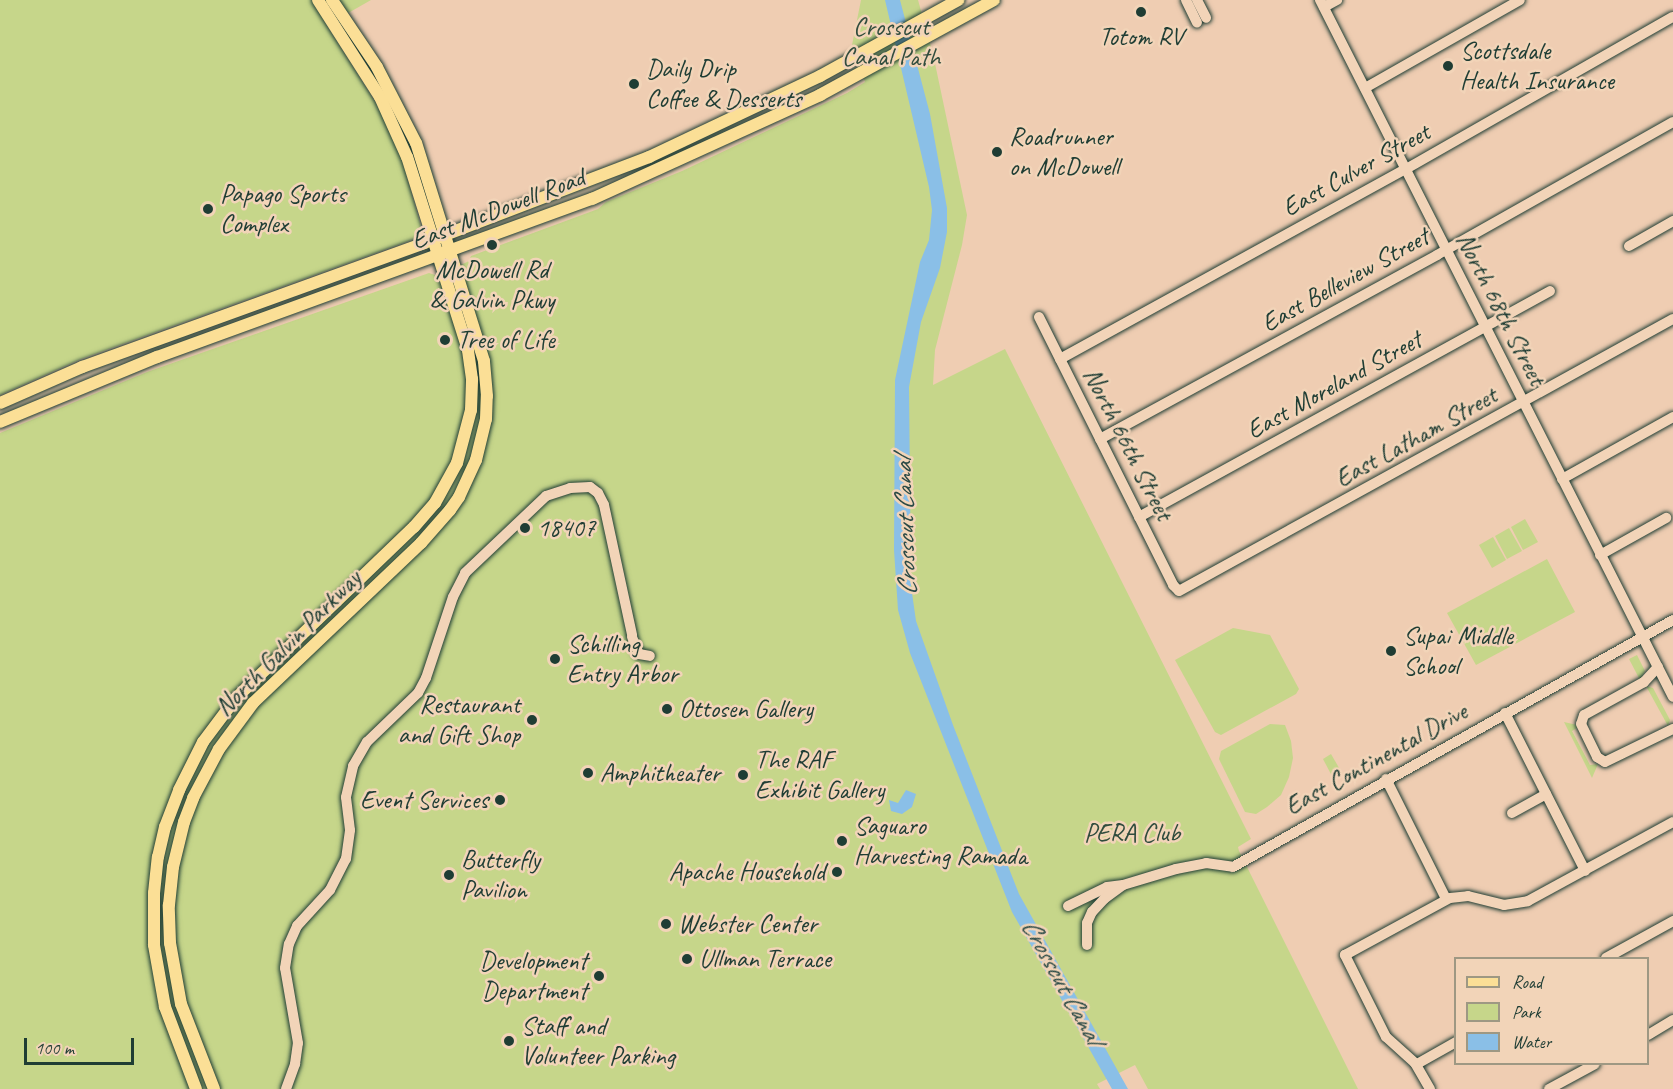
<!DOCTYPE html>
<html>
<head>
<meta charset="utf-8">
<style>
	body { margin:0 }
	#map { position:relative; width:1673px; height:1089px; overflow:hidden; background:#efcdb2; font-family:Caveat,sans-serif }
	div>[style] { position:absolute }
	.green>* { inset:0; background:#c6d68a }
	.water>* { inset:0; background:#8abfe7 }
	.roads { filter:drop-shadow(0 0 2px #1f3d34) drop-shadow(0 0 2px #1f3d34) }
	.minor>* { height:10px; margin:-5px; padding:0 5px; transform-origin:5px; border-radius:5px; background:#f2d4b8 }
	.major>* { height:12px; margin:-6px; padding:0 6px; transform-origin:6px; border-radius:6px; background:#fbdf96 }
	.dots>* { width:16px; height:16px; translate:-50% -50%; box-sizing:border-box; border:3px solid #f2d4b8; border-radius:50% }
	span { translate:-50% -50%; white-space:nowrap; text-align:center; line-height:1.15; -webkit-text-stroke:5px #f2d4b8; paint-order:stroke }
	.park-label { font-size:26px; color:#304c3d }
	.poi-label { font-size:26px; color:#1f3d34 }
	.left { translate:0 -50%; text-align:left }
	.right { translate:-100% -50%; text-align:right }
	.street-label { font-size:26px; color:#1f3d34 }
	.water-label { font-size:27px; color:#2a4a46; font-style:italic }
	.legend { position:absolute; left:1454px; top:957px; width:195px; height:108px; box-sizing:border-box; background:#f2d4b8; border:2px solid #9e9883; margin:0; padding:8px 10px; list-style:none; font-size:18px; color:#1f3d34 }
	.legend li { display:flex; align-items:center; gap:12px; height:30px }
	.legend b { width:30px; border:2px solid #9e9883 }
	.scale { position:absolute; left:24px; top:1038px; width:110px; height:27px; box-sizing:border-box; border:3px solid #1f3d34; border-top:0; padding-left:8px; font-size:18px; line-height:21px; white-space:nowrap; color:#1f3d34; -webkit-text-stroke:4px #f2d4b8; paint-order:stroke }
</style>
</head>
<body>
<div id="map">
	<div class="green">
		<div style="clip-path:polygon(0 0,371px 0,350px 12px,324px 21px,384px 116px,400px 152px,421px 227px,420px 237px,81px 359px,0 395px)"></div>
		<div style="clip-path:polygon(861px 0,918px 0,933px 54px,967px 215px,962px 245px,935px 350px,933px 385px,1005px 349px,1251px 839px,1238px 847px,1239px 851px,1358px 1089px,1148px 1089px,1135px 1065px,1097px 1084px,1100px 1089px,0 1089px,0 433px,147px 372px,429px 273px,438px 276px,469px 261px,471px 256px,598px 209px,606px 202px,682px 171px,847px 93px,865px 82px,852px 45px)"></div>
		<div style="clip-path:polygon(1525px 519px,1538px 542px,1523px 550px,1511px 527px)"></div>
		<div style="clip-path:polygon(1509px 528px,1522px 551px,1507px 559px,1495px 536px)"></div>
		<div style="clip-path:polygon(1493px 537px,1506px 560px,1492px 568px,1479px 545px)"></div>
		<div style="clip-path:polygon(1547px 559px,1575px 612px,1476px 665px,1447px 613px)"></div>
		<div style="clip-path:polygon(1233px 628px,1270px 635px,1299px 689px,1296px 694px,1221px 735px,1215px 732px,1175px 660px)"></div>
		<div style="clip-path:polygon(1637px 655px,1645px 671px,1640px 680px,1629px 659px)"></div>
		<div style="clip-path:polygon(1646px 686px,1653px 688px,1670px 720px,1668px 726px)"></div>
		<div style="clip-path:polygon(1564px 722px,1577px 725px,1577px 728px,1572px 731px,1590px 765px,1598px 764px,1592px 778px)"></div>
		<div style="clip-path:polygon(1270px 724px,1285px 725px,1291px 741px,1293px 758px,1289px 777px,1281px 795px,1267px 807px,1256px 814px,1245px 812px,1219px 759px,1221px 751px)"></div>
		<div style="clip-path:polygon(1331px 754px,1342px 773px,1333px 778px,1323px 759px)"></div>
	</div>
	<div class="water">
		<div style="clip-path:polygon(885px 0,900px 0,930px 114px,947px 208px,947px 232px,940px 268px,921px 322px,909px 387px,911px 586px,916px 621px,953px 725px,1019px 894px,1128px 1089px,1112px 1089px,1012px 912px,910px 653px,898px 610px,894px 550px,895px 380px,920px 262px,929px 240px,932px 210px,929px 187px)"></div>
		<div style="clip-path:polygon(906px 790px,916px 794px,912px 807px,902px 814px,891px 811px,889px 800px,898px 803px)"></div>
	</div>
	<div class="roads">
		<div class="minor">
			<div style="left:1186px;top:0;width:25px;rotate:64deg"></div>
			<div style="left:1197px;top:0;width:20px;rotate:63deg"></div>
			<div style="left:1320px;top:0;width:781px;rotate:63.14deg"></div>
			<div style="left:1324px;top:7px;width:15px;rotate:-28deg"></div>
			<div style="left:1365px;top:88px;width:178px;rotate:-29.6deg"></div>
			<div style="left:1629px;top:246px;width:51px;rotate:-29.6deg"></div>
			<div style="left:1039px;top:317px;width:300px;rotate:63.4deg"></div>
			<div style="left:1173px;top:585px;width:8px;rotate:45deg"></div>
			<div style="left:1179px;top:591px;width:564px;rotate:-28.84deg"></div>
			<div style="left:1060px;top:359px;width:395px;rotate:-28.8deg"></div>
			<div style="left:1406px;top:169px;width:307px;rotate:-29.7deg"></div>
			<div style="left:1100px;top:439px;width:384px;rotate:-28.6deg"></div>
			<div style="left:1437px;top:255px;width:271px;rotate:-29.4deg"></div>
			<div style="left:1562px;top:479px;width:127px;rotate:-29.2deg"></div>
			<div style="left:1139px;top:517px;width:469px;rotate:-28.8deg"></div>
			<div style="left:1600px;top:555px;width:76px;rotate:-29.3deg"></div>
			<div style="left:632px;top:637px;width:18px;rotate:68deg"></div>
			<div style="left:639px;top:654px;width:11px;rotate:10deg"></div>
			<div style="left:1658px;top:667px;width:21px;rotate:133deg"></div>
			<div style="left:1644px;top:682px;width:68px;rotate:151.2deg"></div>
			<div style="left:1584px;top:715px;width:9px;rotate:108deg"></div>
			<div style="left:1581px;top:724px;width:37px;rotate:64deg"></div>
			<div style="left:1597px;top:757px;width:9px;rotate:32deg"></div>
			<div style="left:1605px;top:762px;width:76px;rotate:-25.9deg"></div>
			<div style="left:1505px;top:713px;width:177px;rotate:63.1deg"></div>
			<div style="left:1386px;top:779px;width:134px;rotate:63.4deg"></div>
			<div style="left:1512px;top:813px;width:39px;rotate:-29deg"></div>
			<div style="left:1068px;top:906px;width:43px;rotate:-26deg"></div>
			<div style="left:1107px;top:887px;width:16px;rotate:-7deg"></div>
			<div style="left:1123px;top:885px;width:55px;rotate:-16.8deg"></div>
			<div style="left:1176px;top:869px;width:31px;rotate:-11deg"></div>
			<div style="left:1206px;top:863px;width:27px;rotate:8deg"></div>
			<div style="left:1233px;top:867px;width:505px;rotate:-29.31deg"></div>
			<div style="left:1087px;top:945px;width:22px;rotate:-90deg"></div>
			<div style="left:1087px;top:923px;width:12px;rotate:-66deg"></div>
			<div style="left:1092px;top:912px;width:18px;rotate:-47deg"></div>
			<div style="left:1104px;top:899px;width:22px;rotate:-36deg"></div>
			<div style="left:1606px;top:958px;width:77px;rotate:-28.9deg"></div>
			<div style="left:1648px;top:1035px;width:29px;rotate:-31deg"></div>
			<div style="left:1417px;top:1064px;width:45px;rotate:-29.4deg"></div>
			<div style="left:286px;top:1089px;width:27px;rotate:-70deg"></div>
			<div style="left:295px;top:1064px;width:21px;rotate:-82deg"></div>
			<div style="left:298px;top:1043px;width:76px;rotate:-99.8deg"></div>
			<div style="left:285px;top:968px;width:24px;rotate:-81deg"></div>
			<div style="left:289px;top:944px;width:20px;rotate:-66deg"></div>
			<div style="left:297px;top:926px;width:49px;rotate:-47.5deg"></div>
			<div style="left:330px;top:890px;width:35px;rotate:-63deg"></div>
			<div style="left:346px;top:859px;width:29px;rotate:-82deg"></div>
			<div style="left:350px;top:830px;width:33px;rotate:-97deg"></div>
			<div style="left:346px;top:797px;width:32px;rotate:-77deg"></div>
			<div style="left:353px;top:766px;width:28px;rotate:-60deg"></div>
			<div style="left:367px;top:742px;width:71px;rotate:-43.9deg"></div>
			<div style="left:418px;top:693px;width:17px;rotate:-62deg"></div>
			<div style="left:426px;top:678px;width:85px;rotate:-71.6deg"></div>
			<div style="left:453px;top:597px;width:27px;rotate:-63deg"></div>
			<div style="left:465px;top:573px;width:112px;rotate:-43.5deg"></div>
			<div style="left:546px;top:496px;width:25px;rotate:-18deg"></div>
			<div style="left:570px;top:488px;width:20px;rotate:-3deg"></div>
			<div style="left:590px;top:487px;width:10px;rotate:37deg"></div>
			<div style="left:598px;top:493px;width:13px;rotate:63deg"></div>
			<div style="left:604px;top:505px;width:133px;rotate:77.8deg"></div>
			<div style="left:1430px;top:1089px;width:30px;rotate:-120deg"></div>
			<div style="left:1415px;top:1063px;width:39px;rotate:-138deg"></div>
			<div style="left:1386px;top:1037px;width:92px;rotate:-116.6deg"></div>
			<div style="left:1345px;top:955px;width:119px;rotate:-28.5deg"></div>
			<div style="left:1450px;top:898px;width:18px;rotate:-6deg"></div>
			<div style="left:1468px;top:896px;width:37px;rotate:14deg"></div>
			<div style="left:1504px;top:905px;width:24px;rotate:-9deg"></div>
			<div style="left:1528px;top:901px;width:165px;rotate:-28.6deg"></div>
			<div style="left:1549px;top:1089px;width:52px;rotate:-28.5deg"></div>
		</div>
		<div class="major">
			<div style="left:0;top:403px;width:90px;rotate:-23.7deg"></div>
			<div style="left:82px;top:367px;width:364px;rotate:-19.9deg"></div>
			<div style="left:424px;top:243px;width:241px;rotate:-20.9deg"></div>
			<div style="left:649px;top:157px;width:189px;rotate:-25.3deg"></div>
			<div style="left:820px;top:76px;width:158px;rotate:-28.8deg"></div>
			<div style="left:0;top:422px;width:170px;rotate:-22.5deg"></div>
			<div style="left:157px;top:357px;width:463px;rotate:-20deg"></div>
			<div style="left:592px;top:199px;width:251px;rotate:-24.5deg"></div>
			<div style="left:820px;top:95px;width:198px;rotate:-28.6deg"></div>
			<div style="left:196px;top:1089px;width:88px;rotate:-110.7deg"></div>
			<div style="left:165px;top:1007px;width:63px;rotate:-100.1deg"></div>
			<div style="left:154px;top:945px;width:52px;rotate:-90deg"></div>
			<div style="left:154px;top:893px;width:36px;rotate:-84deg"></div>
			<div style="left:158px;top:857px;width:31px;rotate:-77deg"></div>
			<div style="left:165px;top:827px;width:40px;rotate:-69deg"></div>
			<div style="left:179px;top:790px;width:54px;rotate:-63.4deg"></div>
			<div style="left:203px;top:742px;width:55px;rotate:-53.1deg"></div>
			<div style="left:236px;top:698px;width:247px;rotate:-43.9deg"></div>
			<div style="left:414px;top:527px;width:32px;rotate:-49deg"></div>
			<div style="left:435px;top:503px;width:46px;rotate:-61.2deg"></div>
			<div style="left:457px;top:463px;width:55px;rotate:-75.2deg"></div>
			<div style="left:471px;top:410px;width:31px;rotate:-88deg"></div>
			<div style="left:472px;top:379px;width:29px;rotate:-98deg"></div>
			<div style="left:468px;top:350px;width:202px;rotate:-107.5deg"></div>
			<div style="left:407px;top:157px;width:66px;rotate:-114.2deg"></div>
			<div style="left:380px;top:97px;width:115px;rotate:-122.6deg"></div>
			<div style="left:214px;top:1089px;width:91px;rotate:-111.2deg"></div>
			<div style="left:181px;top:1004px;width:62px;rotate:-100.2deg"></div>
			<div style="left:170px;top:943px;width:38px;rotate:-92deg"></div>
			<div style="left:169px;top:905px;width:38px;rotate:-84deg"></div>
			<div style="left:173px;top:867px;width:46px;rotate:-76.3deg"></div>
			<div style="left:184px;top:822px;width:26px;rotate:-69deg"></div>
			<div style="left:193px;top:798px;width:55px;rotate:-62deg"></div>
			<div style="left:219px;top:749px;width:57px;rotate:-53.5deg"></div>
			<div style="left:253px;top:703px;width:232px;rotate:-43.6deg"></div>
			<div style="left:421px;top:543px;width:44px;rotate:-48.7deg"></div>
			<div style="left:450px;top:510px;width:16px;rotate:-55deg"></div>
			<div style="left:459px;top:497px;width:41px;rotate:-65.3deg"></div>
			<div style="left:476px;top:460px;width:42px;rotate:-76.3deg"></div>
			<div style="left:486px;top:419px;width:23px;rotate:-88deg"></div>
			<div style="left:487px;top:396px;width:35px;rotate:-95deg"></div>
			<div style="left:484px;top:361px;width:228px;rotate:-107.3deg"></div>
			<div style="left:416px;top:143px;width:85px;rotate:-117.2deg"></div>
			<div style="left:377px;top:67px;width:81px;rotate:-123.9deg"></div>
		</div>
	</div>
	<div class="dots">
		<div style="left:1141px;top:12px;background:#1f3d34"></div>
		<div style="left:1448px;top:66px;background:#1f3d34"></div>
		<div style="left:634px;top:84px;background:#1f3d34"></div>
		<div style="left:997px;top:152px;background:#1f3d34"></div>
		<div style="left:208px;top:209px;background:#1f3d34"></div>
		<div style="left:492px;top:245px;background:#1f3d34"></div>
		<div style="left:445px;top:340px;background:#1f3d34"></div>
		<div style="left:525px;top:528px;background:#1f3d34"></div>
		<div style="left:1391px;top:651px;background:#1f3d34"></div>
		<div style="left:555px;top:659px;background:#1f3d34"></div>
		<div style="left:667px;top:709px;background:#1f3d34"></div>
		<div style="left:532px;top:720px;background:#1f3d34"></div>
		<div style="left:588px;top:773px;background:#1f3d34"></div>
		<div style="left:743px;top:775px;background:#1f3d34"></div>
		<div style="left:500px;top:800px;background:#1f3d34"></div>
		<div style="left:842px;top:841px;background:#1f3d34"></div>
		<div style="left:837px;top:872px;background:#1f3d34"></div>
		<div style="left:449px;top:875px;background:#1f3d34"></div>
		<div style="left:666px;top:924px;background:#1f3d34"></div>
		<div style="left:687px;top:959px;background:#1f3d34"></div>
		<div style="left:599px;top:976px;background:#1f3d34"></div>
		<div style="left:509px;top:1041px;background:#1f3d34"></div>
	</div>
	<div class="park-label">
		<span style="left:891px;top:42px">Crosscut<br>Canal Path</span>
		<span style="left:1132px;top:833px">PERA Club</span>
	</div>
	<div class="poi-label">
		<span style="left:1141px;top:37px">Totom RV</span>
		<span class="left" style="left:1460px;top:66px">Scottsdale<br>Health Insurance</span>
		<span class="left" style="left:646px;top:84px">Daily Drip<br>Coffee &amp; Desserts</span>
		<span class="left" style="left:1009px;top:152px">Roadrunner<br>on McDowell</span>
		<span class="left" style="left:220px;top:209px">Papago Sports<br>Complex</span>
		<span style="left:492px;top:285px">McDowell Rd<br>&amp; Galvin Pkwy</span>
		<span class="left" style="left:457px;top:340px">Tree of Life</span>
		<span class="left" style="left:537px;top:528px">18407</span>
		<span class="left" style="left:1403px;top:651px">Supai Middle<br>School</span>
		<span class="left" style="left:567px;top:659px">Schilling<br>Entry Arbor</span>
		<span class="right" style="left:520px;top:720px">Restaurant<br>and Gift Shop</span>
		<span class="left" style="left:679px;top:709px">Ottosen Gallery</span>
		<span class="left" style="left:755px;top:775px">The RAF<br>Exhibit Gallery</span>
		<span class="left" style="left:600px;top:773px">Amphitheater</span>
		<span class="right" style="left:488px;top:800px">Event Services</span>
		<span class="left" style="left:854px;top:841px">Saguaro<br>Harvesting Ramada</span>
		<span class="left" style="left:461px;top:875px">Butterfly<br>Pavilion</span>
		<span class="right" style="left:825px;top:872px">Apache Household</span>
		<span class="left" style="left:678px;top:924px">Webster Center</span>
		<span class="left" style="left:699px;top:959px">Ullman Terrace</span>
		<span class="right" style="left:587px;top:976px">Development<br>Department</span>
		<span class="left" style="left:521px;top:1041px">Staff and<br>Volunteer Parking</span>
	</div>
	<div class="street-label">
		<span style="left:1356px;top:170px;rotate:-29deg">East Culver Street</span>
		<span style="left:498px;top:209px;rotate:-21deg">East McDowell Road</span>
		<span style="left:1345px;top:280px;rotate:-29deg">East Belleview Street</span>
		<span style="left:1501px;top:309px;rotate:63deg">North 68th Street</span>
		<span style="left:1334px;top:385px;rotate:-29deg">East Moreland Street</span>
		<span style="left:1416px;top:437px;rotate:-29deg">East Latham Street</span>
		<span style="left:1128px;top:444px;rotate:63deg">North 66th Street</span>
		<span style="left:288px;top:643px;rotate:-45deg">North Galvin Parkway</span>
		<span style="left:1376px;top:759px;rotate:-29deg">East Continental Drive</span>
	</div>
	<div class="water-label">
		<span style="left:905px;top:527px;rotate:-92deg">Crosscut Canal</span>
		<span style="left:1062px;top:981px;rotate:61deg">Crosscut Canal</span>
	</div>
	<ul class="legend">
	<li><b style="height:8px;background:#fbdf96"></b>Road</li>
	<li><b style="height:16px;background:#c6d68a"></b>Park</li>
	<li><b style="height:16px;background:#8abfe7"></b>Water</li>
	</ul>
	<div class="scale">100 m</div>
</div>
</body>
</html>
